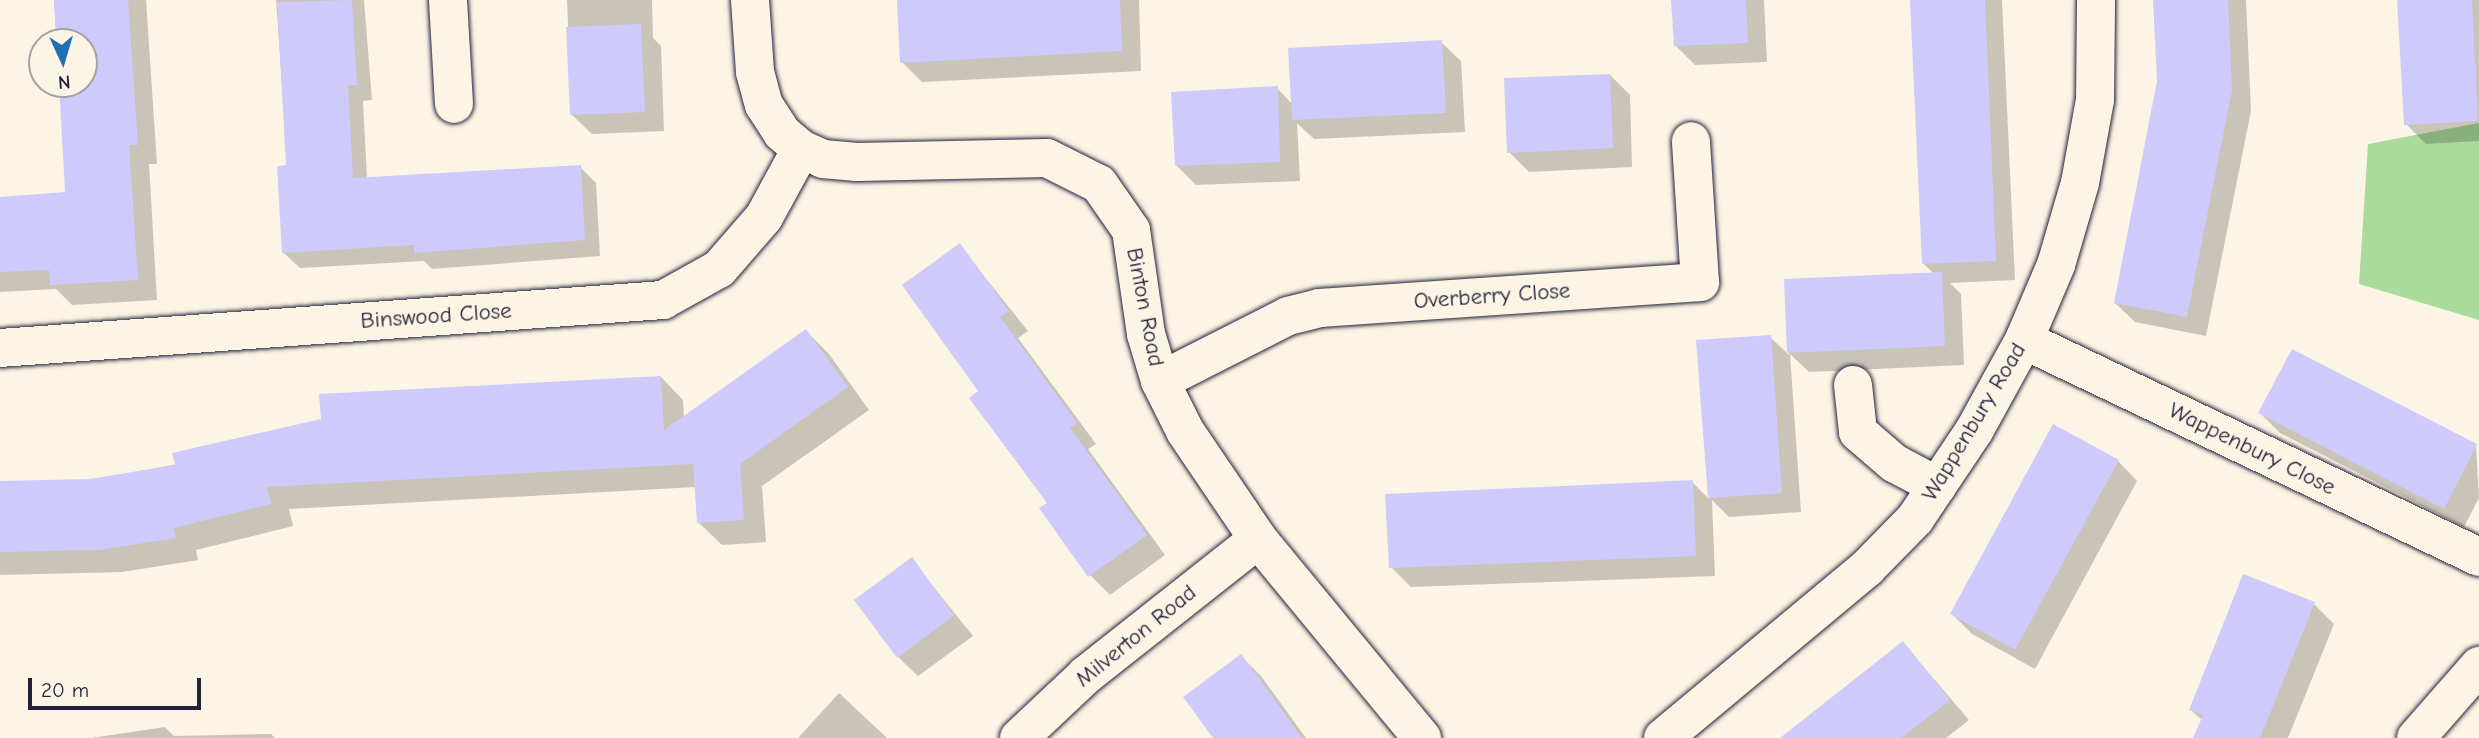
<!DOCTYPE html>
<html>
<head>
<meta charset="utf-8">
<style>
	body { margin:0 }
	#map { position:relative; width:2479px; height:738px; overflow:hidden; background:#fcf5e5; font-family:"Comic Neue",sans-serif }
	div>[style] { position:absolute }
	.green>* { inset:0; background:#abdb9b }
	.shadow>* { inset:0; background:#0003 }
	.building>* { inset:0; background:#cfcafc }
	.roads { filter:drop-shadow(0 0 2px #22223b) drop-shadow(0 0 2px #22223b) }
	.minor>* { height:38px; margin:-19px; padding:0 19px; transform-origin:19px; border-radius:19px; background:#fcf5e5 }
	span { translate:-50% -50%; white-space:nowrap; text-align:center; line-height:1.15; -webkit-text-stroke:5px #fcf5e5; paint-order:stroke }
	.street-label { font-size:23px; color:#22223b }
	.north { position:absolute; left:28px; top:28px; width:70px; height:70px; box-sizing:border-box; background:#fcf5e5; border:2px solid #a5a1a1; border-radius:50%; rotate:176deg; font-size:19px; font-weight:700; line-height:28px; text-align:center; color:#22223b }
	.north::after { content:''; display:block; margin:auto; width:24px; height:32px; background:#1f6fb2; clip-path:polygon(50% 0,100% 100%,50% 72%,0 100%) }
	.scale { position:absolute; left:28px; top:678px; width:173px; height:32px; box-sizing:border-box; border:4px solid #22223b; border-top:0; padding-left:9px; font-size:21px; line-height:24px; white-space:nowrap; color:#22223b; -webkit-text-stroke:5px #fcf5e5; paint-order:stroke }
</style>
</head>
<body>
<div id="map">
	<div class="green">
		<div style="clip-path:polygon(2479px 123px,2479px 320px,2359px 284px,2368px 144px)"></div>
	</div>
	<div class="shadow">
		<div style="clip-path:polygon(54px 0,146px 0,157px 164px,149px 164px,157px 300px,72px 305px,56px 289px,0 292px,0 199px,67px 194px,60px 84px,84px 84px,84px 42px,57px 42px)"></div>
		<div style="clip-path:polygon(276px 0,364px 0,372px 100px,363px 101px,367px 179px,580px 167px,596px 183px,600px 256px,432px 269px,424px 261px,300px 268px,283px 252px,288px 167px)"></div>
		<div style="clip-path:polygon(567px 0,652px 0,653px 38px,661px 46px,664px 131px,592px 134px,572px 115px)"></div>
		<div style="clip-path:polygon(899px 0,1139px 0,1141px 71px,922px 82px,902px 62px)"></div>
		<div style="clip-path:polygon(1673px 0,1764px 0,1767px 62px,1695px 65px,1675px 45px)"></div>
		<div style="clip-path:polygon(1911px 0,2002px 0,2015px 280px,1950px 283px,1961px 294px,1964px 365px,1809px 372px,1790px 354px,1801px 512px,1729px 517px,1712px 500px,1715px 576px,1411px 587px,1391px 567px,1692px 482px,1709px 499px,1698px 342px,1770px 337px,1789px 355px,1786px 280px,1934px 274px,1923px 263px)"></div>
		<div style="clip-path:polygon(2155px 0,2246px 0,2251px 111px,2206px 336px,2135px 322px,2115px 303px,2159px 81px)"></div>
		<div style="clip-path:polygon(2399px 0,2479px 0,2479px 141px,2426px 144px,2406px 124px)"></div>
		<div style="clip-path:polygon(1441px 42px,1461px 61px,1465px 132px,1314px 139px,1297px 123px,1300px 181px,1196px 185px,1176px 165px,1277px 88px,1293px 105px)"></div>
		<div style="clip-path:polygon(1610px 75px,1630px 95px,1632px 167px,1529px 172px,1509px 152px)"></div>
		<div style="clip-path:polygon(959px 245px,1028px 331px,1018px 338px,1096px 444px,1088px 449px,1165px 555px,1110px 595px,1090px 575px,980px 392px)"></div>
		<div style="clip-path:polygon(806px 331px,829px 354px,869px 410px,762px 486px,766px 542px,722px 545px,699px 523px,696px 487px,289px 509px,293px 526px,196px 550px,198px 560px,122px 572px,0 575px,0 483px,90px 480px,661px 377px,683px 400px,684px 418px)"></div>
		<div style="clip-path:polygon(2260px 413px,2476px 445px,2479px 498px,2464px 527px,2280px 433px)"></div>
		<div style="clip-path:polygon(2118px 461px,2137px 481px,2035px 669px,1972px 634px,1952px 614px)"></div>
		<div style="clip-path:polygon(911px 559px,973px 636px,918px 676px,898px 657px)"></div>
		<div style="clip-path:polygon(2314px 604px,2334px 624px,2288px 738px,2195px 738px,2202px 720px,2191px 710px)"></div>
		<div style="clip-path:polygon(1903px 643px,1969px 720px,1946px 738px,1783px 738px)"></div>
		<div style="clip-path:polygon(1241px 656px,1261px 676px,1306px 738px,1215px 738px)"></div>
		<div style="clip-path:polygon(839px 693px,887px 738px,798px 738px)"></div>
		<div style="clip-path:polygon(165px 727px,174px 736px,271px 734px,275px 738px,91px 738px)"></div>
	</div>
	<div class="building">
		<div style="clip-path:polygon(54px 0,128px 0,138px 145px,129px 145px,138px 280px,50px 285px,49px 270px,0 272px,0 197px,65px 192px,59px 84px,84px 84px,84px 42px,56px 42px)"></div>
		<div style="clip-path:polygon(352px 0,357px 85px,348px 85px,353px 178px,581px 165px,585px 240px,414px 253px,414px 245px,282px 253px,277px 166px,286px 165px,277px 2px)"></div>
		<div style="clip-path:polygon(897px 0,1120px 0,1122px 51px,900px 63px)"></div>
		<div style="clip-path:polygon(1671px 0,1746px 0,1748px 43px,1674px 46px)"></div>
		<div style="clip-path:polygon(1910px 0,1985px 0,1996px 261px,1922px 264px)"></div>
		<div style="clip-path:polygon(2153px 0,2228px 0,2232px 90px,2187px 317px,2114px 303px,2157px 81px)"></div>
		<div style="clip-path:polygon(2397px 0,2472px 0,2478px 121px,2404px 125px)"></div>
		<div style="clip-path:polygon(641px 24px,645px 112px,570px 115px,566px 27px)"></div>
		<div style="clip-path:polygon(1442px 40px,1446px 113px,1292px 120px,1288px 48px)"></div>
		<div style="clip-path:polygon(1610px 74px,1613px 148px,1507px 153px,1504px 78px)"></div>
		<div style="clip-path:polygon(1278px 86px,1280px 162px,1175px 166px,1171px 92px)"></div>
		<div style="clip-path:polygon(960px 243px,1009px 311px,1000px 317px,1077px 423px,1070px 428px,1147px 535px,1088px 577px,1039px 508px,1047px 503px,969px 398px,978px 391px,902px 285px)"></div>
		<div style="clip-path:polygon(1942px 272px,1945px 346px,1787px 353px,1784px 279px)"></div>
		<div style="clip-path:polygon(806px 329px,848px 387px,740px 464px,744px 520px,697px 523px,693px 464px,267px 487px,271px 504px,174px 528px,176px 538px,99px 550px,0 552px,0 481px,90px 479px,175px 465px,172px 453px,321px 419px,319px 394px,661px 376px,664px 430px)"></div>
		<div style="clip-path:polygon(1771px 335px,1782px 493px,1708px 498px,1696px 340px)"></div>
		<div style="clip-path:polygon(2292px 349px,2477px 444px,2444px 509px,2258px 413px)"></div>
		<div style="clip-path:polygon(2053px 424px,2119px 460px,2015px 650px,1950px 614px)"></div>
		<div style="clip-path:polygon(1693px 480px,1696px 556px,1389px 568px,1385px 494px)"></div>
		<div style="clip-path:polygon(912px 557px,954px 615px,897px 658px,854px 600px)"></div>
		<div style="clip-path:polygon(2243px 574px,2315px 602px,2260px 738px,2193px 738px,2203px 715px,2189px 710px)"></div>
		<div style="clip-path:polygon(1903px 641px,1950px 700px,1901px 738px,1780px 738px)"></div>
		<div style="clip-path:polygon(1241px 654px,1266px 688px,1302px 738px,1213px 738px,1183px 697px)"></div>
	</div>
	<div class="roads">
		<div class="minor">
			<div style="left:448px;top:0;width:104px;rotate:86.7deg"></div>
			<div style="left:750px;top:0;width:72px;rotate:86deg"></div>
			<div style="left:755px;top:72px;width:34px;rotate:75deg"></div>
			<div style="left:764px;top:105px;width:33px;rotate:57deg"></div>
			<div style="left:782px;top:133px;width:25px;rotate:40deg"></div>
			<div style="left:801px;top:149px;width:24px;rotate:24deg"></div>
			<div style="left:823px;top:159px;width:34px;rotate:5deg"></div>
			<div style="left:857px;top:162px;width:190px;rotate:-1.2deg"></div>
			<div style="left:1047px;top:158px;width:58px;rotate:26.6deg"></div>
			<div style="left:1099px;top:184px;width:56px;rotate:55.2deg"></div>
			<div style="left:1131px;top:230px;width:105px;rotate:81.8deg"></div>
			<div style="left:1146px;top:334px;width:49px;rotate:73.4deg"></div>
			<div style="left:1160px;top:381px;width:56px;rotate:63.4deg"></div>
			<div style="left:1185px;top:431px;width:130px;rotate:55.9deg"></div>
			<div style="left:1258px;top:539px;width:258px;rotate:50.5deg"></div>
			<div style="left:2024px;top:340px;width:504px;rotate:25.5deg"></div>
			<div style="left:0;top:348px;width:665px;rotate:-4.14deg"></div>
			<div style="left:663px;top:300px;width:64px;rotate:-29deg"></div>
			<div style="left:719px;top:269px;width:69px;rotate:-49.1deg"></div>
			<div style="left:764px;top:217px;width:77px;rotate:-61.4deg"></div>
			<div style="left:1160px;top:381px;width:144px;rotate:-26.9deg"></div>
			<div style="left:1288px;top:316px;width:33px;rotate:-14deg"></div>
			<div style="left:1320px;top:308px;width:381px;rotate:-3.9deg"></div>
			<div style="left:1700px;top:282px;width:141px;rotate:-93.7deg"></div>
			<div style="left:1853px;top:385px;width:47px;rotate:83.9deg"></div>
			<div style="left:1858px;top:432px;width:48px;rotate:40.7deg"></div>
			<div style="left:1894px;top:463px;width:49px;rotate:28.1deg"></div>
			<div style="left:1019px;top:738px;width:92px;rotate:-43.2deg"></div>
			<div style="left:1086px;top:675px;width:219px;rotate:-38.3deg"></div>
			<div style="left:1663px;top:738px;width:266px;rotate:-39.8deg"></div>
			<div style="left:1867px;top:568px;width:69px;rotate:-45.6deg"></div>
			<div style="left:1915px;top:519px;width:106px;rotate:-56.2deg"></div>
			<div style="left:1974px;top:431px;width:104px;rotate:-61.2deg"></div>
			<div style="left:2024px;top:340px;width:82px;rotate:-66.9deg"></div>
			<div style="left:2056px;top:265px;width:85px;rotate:-73.7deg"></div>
			<div style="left:2080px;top:183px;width:84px;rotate:-79.8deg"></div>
			<div style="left:2095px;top:100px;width:100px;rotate:-89.4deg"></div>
			<div style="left:2416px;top:738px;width:96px;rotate:-48.8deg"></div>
		</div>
	</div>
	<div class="street-label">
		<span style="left:1492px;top:296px;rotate:-4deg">Overberry Close</span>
		<span style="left:1145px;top:307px;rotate:79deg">Binton Road</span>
		<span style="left:436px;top:316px;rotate:-4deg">Binswood Close</span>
		<span style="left:1974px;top:422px;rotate:-59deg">Wappenbury Road</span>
		<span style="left:2252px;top:449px;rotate:26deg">Wappenbury Close</span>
		<span style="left:1136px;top:636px;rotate:-39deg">Milverton Road</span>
	</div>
	<div class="north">N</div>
	<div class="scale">20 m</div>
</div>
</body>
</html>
